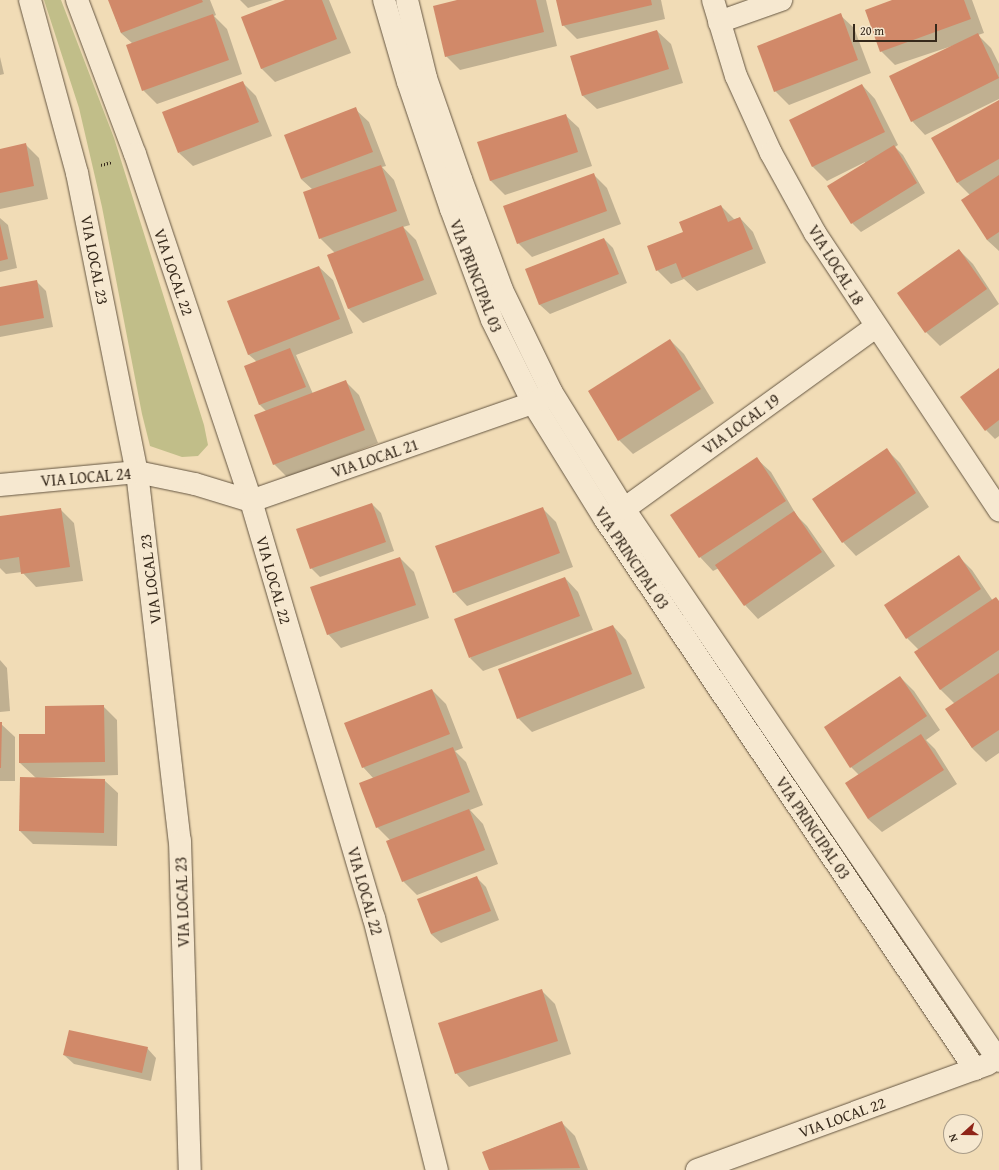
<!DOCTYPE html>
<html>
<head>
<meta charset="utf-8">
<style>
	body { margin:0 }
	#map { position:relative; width:999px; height:1170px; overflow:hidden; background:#f1dcb6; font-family:"Gentium Book Plus",serif }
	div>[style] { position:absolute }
	.green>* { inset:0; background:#c1be89 }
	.shadow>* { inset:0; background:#0003 }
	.building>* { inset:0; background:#d18969 }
	.path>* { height:2.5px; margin-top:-1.25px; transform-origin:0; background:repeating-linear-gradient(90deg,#36291b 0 1px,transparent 0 3px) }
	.roads { filter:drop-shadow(0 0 1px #655642) drop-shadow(0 0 1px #655642) }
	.minor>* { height:22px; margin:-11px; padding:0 11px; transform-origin:11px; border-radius:11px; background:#f6e8d0 }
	span { translate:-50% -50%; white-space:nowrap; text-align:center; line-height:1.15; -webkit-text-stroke:3px #f6e8d0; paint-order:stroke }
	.street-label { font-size:16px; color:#36291b }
	.north { position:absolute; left:943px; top:1114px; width:40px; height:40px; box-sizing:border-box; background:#f6e8d0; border:1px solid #a99c88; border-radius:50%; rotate:249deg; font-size:11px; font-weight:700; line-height:16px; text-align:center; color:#36291b }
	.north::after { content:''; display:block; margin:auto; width:14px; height:18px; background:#8f2418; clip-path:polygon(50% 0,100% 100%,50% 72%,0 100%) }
	.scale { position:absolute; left:853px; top:24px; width:84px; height:18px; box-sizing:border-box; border:2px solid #36291b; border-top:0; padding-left:5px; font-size:12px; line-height:14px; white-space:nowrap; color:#36291b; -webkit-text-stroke:3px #f6e8d0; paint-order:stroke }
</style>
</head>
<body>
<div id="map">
	<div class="green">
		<div style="clip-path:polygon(44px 0,61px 0,114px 138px,204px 425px,208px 445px,198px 456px,182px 457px,150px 446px,142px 414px,102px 207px,79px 108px)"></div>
	</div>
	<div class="shadow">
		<div style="clip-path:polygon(109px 0,210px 0,216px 15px,214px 16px,227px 29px,242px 74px,157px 104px,143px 90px,133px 44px,121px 33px)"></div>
		<div style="clip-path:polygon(240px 0,273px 0,248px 8px)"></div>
		<div style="clip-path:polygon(288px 0,329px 0,351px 53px,275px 82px,261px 68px)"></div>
		<div style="clip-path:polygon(461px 0,546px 0,557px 46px,460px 70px,446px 56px)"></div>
		<div style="clip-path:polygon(557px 0,661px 0,665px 19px,577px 39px,563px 25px)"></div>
		<div style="clip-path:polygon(895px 0,972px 0,984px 33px,978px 35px,991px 48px,999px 64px,999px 99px,925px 135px,912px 121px,958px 44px,895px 65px,881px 51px)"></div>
		<div style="clip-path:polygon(840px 15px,854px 28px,871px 73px,789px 105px,775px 91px)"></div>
		<div style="clip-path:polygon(657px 31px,671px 44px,683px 83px,597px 109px,583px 96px,571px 57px)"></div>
		<div style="clip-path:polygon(0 57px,4px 74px,0 75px)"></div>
		<div style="clip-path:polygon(243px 83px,256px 96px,272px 136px,193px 166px,179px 153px)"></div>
		<div style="clip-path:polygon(862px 85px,875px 99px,898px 145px,895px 147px,903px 155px,925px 193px,861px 232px,852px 223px,865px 162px,827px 181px,813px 167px,791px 120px)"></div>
		<div style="clip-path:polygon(999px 101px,999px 251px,987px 240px,970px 195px,958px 183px)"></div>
		<div style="clip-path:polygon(355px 109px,369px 122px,386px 166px,382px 167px,394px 180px,410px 225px,403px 227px,416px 240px,437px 294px,363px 323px,349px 309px,328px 255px,335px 253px,320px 238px,313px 190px,301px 179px)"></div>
		<div style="clip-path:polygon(565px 115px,579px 128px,592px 166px,505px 195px,491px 181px,479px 143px)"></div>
		<div style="clip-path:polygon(25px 144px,39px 158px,48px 199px,0 209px,0 150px)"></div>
		<div style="clip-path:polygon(593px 174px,607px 188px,621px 224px,532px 257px,518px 243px)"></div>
		<div style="clip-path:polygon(721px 206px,734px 219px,740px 218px,753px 232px,766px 263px,697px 291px,684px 279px,671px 284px,657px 270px,684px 232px)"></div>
		<div style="clip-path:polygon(0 218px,8px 225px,17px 268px,0 272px)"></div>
		<div style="clip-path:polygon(604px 239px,613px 248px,627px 283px,550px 314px,540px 305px,527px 269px)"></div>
		<div style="clip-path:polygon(959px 250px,973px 264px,999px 304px,940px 346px,926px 332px,899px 294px)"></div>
		<div style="clip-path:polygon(319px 267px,333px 280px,353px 333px,296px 355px,313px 394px,346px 382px,359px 395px,378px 443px,288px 478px,274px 464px,267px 412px,260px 405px,245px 367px,257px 362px,248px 354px)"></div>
		<div style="clip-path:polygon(36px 281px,46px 291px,53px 327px,0 337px,0 288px)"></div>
		<div style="clip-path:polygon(670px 340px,684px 354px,714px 403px,633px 454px,619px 440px)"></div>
		<div style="clip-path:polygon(999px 370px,999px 436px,995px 439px,986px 430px)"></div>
		<div style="clip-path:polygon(887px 450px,900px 463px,929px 507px,856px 556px,843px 542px)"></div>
		<div style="clip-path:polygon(757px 459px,771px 472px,797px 516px,807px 526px,835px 566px,758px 619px,745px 605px,719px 568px,713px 571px,700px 557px)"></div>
		<div style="clip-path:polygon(372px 504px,381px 513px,394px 551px,320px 577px,311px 568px)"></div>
		<div style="clip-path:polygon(542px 508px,556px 522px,573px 567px,467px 606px,454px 592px)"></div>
		<div style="clip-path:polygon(60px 509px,74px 523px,83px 581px,36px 587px,22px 572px,6px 574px,0 568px,0 517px)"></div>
		<div style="clip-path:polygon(958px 556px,972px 570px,993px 601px,999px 601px,999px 753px,986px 762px,972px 748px,947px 709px,955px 704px,940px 689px,919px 650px,907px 638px)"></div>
		<div style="clip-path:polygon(400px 558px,414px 572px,429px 618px,341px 648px,328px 634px)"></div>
		<div style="clip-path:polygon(565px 578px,578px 592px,593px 630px,483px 671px,470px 658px)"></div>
		<div style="clip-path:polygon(613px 626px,626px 640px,645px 688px,532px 732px,518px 718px)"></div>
		<div style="clip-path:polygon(0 660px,7px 668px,10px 711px,0 712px)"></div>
		<div style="clip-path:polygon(900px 677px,914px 691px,940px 730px,926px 740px,935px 749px,957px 784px,882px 832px,868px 819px,859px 775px,851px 767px)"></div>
		<div style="clip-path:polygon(432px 690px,446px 704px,463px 748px,455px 751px,466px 762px,483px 805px,470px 810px,483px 824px,498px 864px,417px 895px,403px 881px,390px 840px,377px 827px,374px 779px,363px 767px)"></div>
		<div style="clip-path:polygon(103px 706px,117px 720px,118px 775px,37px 778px,104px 780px,118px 793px,117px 846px,33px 844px,20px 831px,36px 778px,20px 763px,46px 735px)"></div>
		<div style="clip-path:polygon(0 723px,15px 737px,15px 781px,0 781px)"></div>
		<div style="clip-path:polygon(477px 878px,486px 887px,499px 920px,441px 943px,431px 934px)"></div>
		<div style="clip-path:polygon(541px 990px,555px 1004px,571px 1054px,469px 1087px,456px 1073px)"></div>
		<div style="clip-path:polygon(147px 1048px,156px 1058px,151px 1081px,74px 1064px,64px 1055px)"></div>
		<div style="clip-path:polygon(561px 1122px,575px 1136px,588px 1170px,490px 1170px,483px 1152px)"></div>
	</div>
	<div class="building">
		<div style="clip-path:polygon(108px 0,202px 0,203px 2px,121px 33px)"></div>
		<div style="clip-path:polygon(285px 0,322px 0,337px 39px,261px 69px,241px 17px)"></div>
		<div style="clip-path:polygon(457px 0,536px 0,544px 32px,445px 57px,433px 6px)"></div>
		<div style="clip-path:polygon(556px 0,651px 0,652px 5px,562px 26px)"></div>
		<div style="clip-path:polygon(892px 0,964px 0,971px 19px,880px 52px,865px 10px)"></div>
		<div style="clip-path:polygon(841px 13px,858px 60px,774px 92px,757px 46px)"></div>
		<div style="clip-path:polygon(213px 14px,229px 60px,142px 91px,126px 45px)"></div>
		<div style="clip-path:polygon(657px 30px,669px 69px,582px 96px,570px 56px)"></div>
		<div style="clip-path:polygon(978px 33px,999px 78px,911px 122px,889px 76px)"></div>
		<div style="clip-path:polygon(243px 81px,259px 122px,178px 153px,162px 112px)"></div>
		<div style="clip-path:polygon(862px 84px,885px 132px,812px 167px,789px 120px)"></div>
		<div style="clip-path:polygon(999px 100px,999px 159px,957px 183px,931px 138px)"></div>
		<div style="clip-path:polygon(356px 107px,373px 152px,301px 179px,284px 135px)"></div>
		<div style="clip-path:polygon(566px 114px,578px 152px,490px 181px,477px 142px)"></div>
		<div style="clip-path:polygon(26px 143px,34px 186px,0 193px,0 149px)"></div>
		<div style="clip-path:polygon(894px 145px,917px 183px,851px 224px,827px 186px)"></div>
		<div style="clip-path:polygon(381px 165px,397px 211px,319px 239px,303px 192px)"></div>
		<div style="clip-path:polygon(594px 173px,607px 211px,517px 244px,503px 206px)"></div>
		<div style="clip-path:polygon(999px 175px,999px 232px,987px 240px,961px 200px)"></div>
		<div style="clip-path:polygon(721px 205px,728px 222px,740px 217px,753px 249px,682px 278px,676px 263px,656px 271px,647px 246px,683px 232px,679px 222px)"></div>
		<div style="clip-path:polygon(0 224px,8px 259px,0 261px)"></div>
		<div style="clip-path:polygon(403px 226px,424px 280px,348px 309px,327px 255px)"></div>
		<div style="clip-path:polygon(604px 238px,619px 274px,539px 305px,525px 269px)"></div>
		<div style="clip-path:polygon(959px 249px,987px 289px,925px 333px,897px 293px)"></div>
		<div style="clip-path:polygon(319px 266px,340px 319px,248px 355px,227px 301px)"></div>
		<div style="clip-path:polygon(37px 280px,44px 318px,0 326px,0 287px)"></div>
		<div style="clip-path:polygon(670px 339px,701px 389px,618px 441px,588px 391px)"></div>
		<div style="clip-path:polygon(290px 348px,306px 387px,259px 405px,244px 366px)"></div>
		<div style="clip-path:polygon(999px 368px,999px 420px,985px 431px,960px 397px)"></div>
		<div style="clip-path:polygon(346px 380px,365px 430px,273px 465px,254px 415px)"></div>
		<div style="clip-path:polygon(887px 448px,916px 493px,842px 543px,812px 499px)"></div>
		<div style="clip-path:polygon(757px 457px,786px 501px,699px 558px,670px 515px)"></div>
		<div style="clip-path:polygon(372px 503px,386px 542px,310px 569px,296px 529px)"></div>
		<div style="clip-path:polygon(543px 507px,560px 553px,453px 593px,435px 546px)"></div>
		<div style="clip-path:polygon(61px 508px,70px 567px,21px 574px,19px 557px,0 560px,0 516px)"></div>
		<div style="clip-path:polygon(794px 511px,822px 552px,744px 606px,715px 565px)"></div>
		<div style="clip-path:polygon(959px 555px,981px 589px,906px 639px,884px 605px)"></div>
		<div style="clip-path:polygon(400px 557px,416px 605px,327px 635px,310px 587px)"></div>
		<div style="clip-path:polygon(565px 577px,580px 616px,469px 658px,454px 619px)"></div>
		<div style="clip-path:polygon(996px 597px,999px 601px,999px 650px,940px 690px,914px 652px)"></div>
		<div style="clip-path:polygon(613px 625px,632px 674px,517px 719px,498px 669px)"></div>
		<div style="clip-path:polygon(999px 673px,999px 730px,972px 748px,945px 709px)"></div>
		<div style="clip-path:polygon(900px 676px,927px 716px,850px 768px,824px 727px)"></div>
		<div style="clip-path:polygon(432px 689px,450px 734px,362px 768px,344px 723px)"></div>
		<div style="clip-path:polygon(104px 705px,105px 762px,19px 763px,19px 734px,45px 734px,45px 706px)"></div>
		<div style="clip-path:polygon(0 722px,2px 722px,1px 768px,0 768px)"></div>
		<div style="clip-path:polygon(921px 734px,944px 770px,868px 819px,845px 783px)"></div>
		<div style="clip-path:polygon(453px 747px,470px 792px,376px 828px,359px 783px)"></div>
		<div style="clip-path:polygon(20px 777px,105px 779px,104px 833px,19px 831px)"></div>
		<div style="clip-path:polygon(469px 809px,485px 850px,402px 882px,386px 841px)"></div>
		<div style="clip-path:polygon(477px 876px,491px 911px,431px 934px,417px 899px)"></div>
		<div style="clip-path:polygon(542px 989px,558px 1041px,455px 1074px,438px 1023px)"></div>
		<div style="clip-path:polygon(69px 1030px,148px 1047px,142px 1073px,63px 1055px)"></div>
		<div style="clip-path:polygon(562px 1121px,580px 1168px,489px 1170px,482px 1152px)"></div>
	</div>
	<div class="path">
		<div style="left:101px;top:165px;width:11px;rotate:-15deg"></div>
	</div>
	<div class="roads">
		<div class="minor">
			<div style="left:30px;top:0;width:179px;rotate:74.8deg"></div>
			<div style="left:77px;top:173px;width:305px;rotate:78.7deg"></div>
			<div style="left:137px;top:472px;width:371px;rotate:83.4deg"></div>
			<div style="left:180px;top:841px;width:329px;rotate:88.3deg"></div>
			<div style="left:77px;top:0;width:165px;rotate:69.4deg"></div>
			<div style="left:135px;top:154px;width:366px;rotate:71.5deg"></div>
			<div style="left:251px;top:501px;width:435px;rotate:73.6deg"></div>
			<div style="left:374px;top:918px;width:260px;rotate:76deg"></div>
			<div style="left:384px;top:0;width:85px;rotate:73.7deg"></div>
			<div style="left:408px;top:82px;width:134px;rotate:71.3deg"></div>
			<div style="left:451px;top:209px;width:118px;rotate:69.7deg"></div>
			<div style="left:492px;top:320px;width:93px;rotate:63.7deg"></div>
			<div style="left:533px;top:403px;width:137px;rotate:58.2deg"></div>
			<div style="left:605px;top:519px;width:663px;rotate:56.07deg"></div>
			<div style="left:407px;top:0;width:80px;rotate:76.3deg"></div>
			<div style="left:426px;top:78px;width:107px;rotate:70.9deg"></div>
			<div style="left:461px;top:179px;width:118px;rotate:69.7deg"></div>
			<div style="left:502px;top:290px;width:114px;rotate:64.1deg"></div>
			<div style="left:552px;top:393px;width:137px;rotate:58.2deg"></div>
			<div style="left:624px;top:509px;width:667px;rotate:55.81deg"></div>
			<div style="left:713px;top:0;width:79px;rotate:73.2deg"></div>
			<div style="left:736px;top:76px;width:85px;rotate:65.6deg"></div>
			<div style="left:771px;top:153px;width:91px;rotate:61.2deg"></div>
			<div style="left:815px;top:233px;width:333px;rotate:56.4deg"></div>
			<div style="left:719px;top:22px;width:66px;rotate:-19.5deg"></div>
			<div style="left:0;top:485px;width:138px;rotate:-5.4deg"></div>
			<div style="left:137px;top:472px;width:59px;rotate:11.7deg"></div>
			<div style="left:195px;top:484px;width:59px;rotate:16.9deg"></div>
			<div style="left:251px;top:501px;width:299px;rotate:-19.2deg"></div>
			<div style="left:533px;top:403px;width:13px;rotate:-27deg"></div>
			<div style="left:611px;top:516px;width:15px;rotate:-28deg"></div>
			<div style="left:624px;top:509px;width:310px;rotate:-35.9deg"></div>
			<div style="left:697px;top:1170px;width:310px;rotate:-20deg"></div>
		</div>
	</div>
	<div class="street-label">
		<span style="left:95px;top:260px;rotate:79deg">VIA LOCAL 23</span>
		<span style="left:836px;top:265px;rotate:58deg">VIA LOCAL 18</span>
		<span style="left:174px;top:272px;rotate:71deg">VIA LOCAL 22</span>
		<span style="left:476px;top:276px;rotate:69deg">VIA PRINCIPAL 03</span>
		<span style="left:741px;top:424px;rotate:-36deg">VIA LOCAL 19</span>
		<span style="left:375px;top:458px;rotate:-19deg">VIA LOCAL 21</span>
		<span style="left:86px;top:477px;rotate:-5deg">VIA LOCAL 24</span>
		<span style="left:632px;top:558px;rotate:56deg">VIA PRINCIPAL 03</span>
		<span style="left:150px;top:579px;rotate:-97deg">VIA LOCAL 23</span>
		<span style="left:274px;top:580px;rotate:74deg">VIA LOCAL 22</span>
		<span style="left:813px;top:828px;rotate:56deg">VIA PRINCIPAL 03</span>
		<span style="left:365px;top:891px;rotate:74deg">VIA LOCAL 22</span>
		<span style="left:182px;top:902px;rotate:-92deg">VIA LOCAL 23</span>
		<span style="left:842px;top:1117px;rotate:-20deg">VIA LOCAL 22</span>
	</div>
	<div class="north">N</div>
	<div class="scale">20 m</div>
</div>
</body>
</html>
